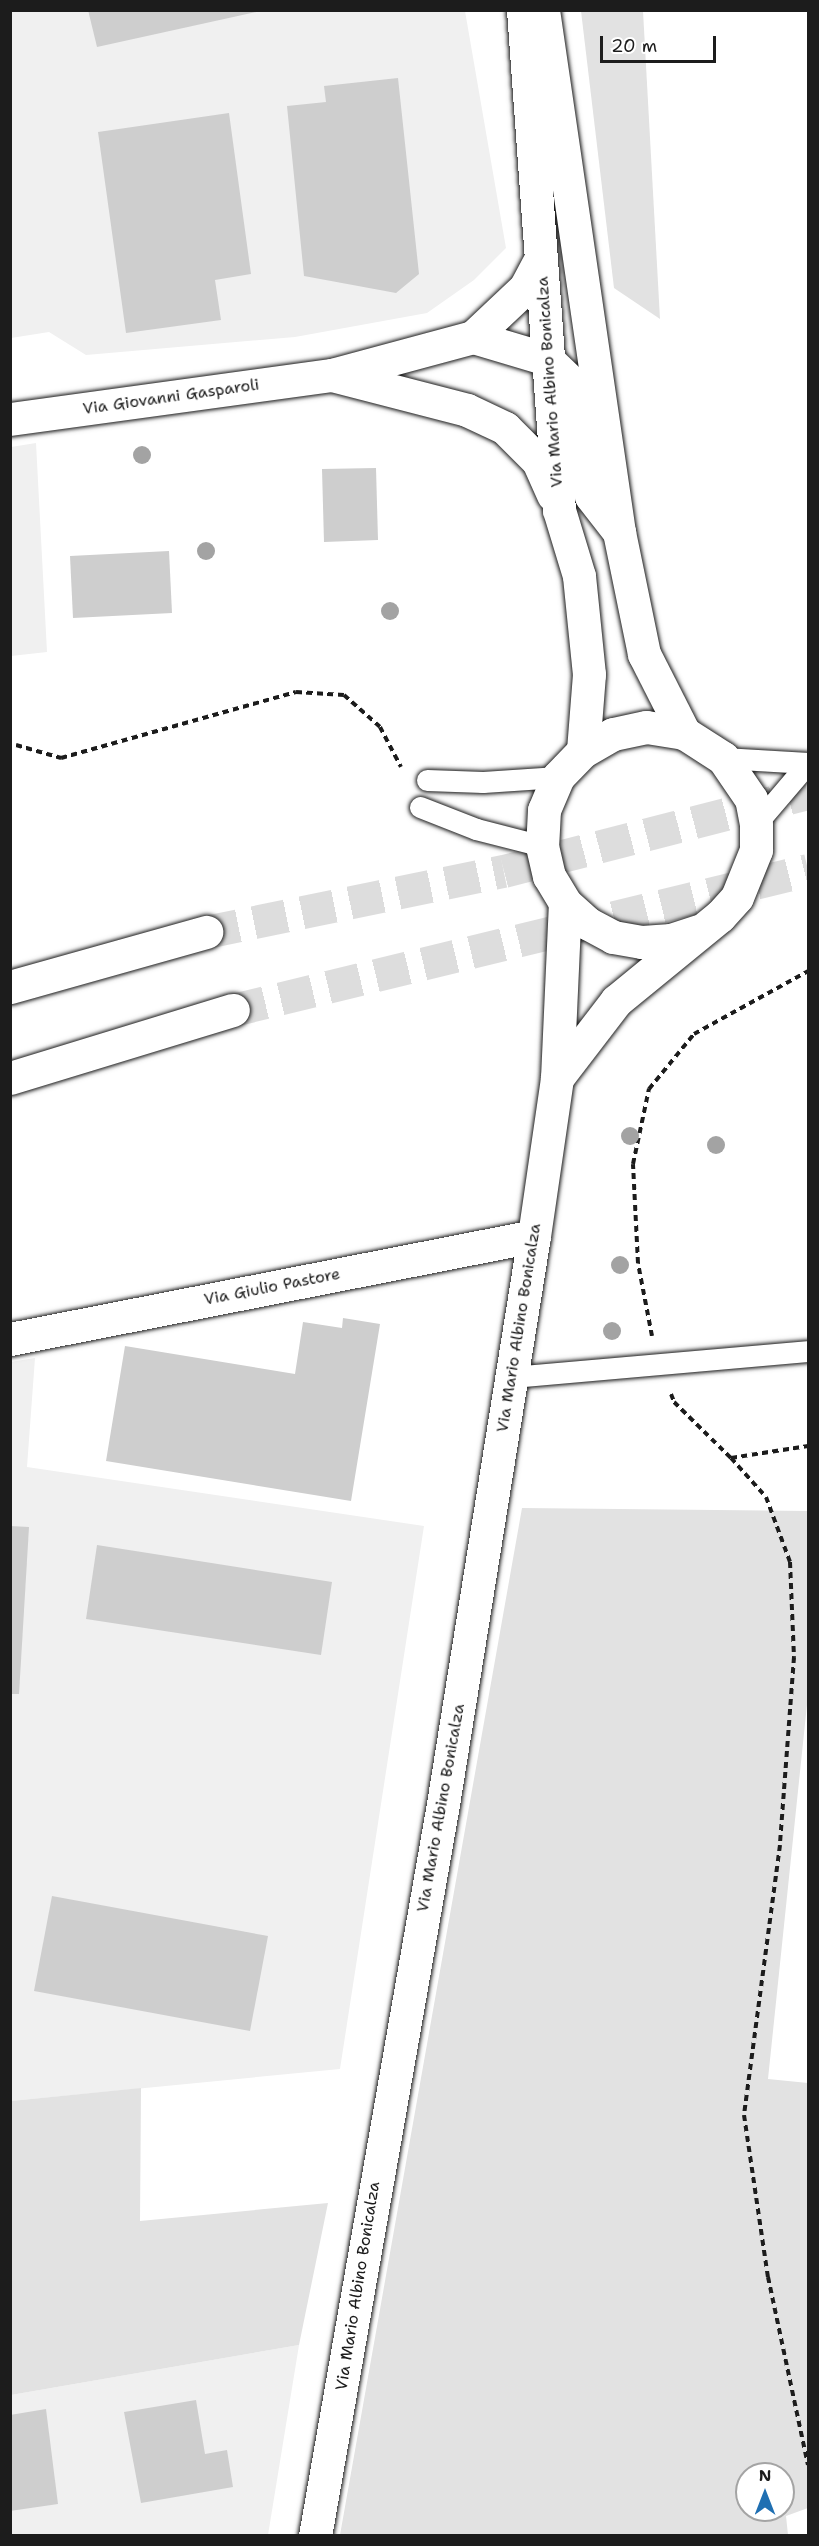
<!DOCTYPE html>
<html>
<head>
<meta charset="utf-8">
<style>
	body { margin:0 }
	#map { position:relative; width:819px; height:2546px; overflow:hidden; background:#fff; font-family:"Shantell Sans",sans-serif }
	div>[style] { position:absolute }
	.built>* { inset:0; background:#f0f0f0 }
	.green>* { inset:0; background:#e2e2e2 }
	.building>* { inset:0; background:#cecece }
	.highway-tunnel>* { height:33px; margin-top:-16.5px; transform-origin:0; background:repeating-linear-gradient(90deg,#ddd 0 33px,transparent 0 49px) }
	.path>* { height:4px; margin-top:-2px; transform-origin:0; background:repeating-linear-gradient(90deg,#1c1c1c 0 6px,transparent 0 10.5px) }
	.roads { filter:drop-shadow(0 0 2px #1c1c1c) drop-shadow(0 0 2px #1c1c1c) }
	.lane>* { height:21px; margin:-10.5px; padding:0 10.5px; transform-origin:10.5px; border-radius:10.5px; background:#fff }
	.street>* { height:33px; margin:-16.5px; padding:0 16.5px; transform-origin:16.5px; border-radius:16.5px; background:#fff }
	.secondary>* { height:33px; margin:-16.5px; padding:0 16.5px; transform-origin:16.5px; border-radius:16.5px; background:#fff }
	.highway>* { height:33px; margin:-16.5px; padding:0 16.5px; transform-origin:16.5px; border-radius:16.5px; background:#fff }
	.trees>* { width:18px; height:18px; margin:-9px; border-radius:50%; background:#a3a3a3 }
	span { translate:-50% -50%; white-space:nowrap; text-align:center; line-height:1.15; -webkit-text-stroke:6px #fff; paint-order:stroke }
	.street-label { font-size:16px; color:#1c1c1c }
	.frame { position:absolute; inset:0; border:12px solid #1c1c1c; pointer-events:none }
	.north { position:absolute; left:735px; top:2462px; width:60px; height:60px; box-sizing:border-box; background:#fff; border:2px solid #a4a4a4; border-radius:50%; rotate:0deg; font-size:16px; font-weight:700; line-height:24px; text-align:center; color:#1c1c1c }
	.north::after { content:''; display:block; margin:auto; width:21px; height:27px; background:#1f6fb2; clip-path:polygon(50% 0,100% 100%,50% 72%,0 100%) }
	.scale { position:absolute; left:600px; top:36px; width:116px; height:27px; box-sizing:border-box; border:3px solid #1c1c1c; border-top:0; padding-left:8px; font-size:18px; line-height:21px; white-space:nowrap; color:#1c1c1c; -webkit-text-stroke:4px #fff; paint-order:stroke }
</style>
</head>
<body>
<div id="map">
	<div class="built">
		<div style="clip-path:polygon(10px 11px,465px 11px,506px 248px,474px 280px,427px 313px,295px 337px,86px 355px,49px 332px,11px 338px)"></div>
		<div style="clip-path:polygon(36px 443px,47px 652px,11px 656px,11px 447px)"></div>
		<div style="clip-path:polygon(35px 1358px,27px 1467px,424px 1526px,340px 2069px,11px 2101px,10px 1362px)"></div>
		<div style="clip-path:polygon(299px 2345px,268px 2535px,11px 2536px,11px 2395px)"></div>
	</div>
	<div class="green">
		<div style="clip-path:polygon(581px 11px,643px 11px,660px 319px,614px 288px)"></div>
		<div style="clip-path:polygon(evenodd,522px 1508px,808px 1511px,808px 1695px,768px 2079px,808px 2083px,808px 2508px,786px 2516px,788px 2535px,340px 2535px,522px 1508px,747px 2474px,783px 2474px,783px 2510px,747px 2510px,747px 2474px)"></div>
		<div style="clip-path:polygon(141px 2088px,140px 2221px,328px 2203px,299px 2345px,11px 2395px,11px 2101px)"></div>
	</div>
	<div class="building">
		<div style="clip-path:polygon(88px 10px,261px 10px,261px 11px,97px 47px)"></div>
		<div style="clip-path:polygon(398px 78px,419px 274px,396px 293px,304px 276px,287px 106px,326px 102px,324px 86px)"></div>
		<div style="clip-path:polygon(229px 113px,251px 274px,215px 280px,221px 320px,126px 333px,98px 132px)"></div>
		<div style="clip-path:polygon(376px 468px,378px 540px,324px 542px,322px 469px)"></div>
		<div style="clip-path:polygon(169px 551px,172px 613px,73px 618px,70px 556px)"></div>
		<div style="clip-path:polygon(343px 1318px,380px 1324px,351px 1501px,106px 1461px,125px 1346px,295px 1374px,303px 1322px,342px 1328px)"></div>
		<div style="clip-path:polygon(10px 1526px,29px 1527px,19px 1694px,10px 1694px)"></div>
		<div style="clip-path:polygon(97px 1545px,332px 1582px,321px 1655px,86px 1619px)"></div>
		<div style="clip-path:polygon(52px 1896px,268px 1936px,250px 2031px,34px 1991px)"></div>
		<div style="clip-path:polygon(196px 2400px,205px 2454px,227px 2450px,233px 2487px,141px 2503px,124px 2412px)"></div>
		<div style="clip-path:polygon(46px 2409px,58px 2504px,10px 2511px,10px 2415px)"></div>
	</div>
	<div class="highway-tunnel">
		<div style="left:206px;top:932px;width:304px;rotate:-11.6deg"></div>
		<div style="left:504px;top:871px;width:314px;rotate:-14.4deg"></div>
		<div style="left:233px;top:1010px;width:592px;rotate:-13.68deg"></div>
	</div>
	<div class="path">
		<div style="left:16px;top:745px;width:47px;rotate:16.1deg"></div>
		<div style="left:61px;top:758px;width:244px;rotate:-15.7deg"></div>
		<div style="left:296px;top:692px;width:48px;rotate:3.6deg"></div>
		<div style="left:344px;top:695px;width:48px;rotate:41.6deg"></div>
		<div style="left:380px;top:727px;width:45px;rotate:62.3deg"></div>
		<div style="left:652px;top:1336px;width:74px;rotate:-100.9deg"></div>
		<div style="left:638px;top:1263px;width:99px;rotate:-92.9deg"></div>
		<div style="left:633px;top:1164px;width:77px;rotate:-78deg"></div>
		<div style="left:649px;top:1089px;width:71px;rotate:-50.7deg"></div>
		<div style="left:694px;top:1034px;width:130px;rotate:-28.9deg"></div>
		<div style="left:671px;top:1394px;width:9px;rotate:69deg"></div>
		<div style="left:674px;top:1402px;width:80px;rotate:44.5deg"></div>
		<div style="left:731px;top:1458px;width:78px;rotate:-8.9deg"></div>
		<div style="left:731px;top:1458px;width:52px;rotate:48.1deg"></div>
		<div style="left:766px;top:1497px;width:69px;rotate:69.7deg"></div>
		<div style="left:790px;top:1562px;width:95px;rotate:87.6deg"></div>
		<div style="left:794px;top:1657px;width:189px;rotate:94.3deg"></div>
		<div style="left:780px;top:1845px;width:272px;rotate:97.6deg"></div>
		<div style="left:744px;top:2115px;width:164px;rotate:81.6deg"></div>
		<div style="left:768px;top:2277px;width:192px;rotate:78deg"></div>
	</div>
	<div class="roads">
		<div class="lane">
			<div style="left:723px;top:758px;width:85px;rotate:3.4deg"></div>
			<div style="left:427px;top:780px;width:56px;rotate:2deg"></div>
			<div style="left:483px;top:782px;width:75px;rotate:-3.8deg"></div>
			<div style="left:420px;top:807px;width:60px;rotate:21.4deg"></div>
			<div style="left:476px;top:829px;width:68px;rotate:14.4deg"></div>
			<div style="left:756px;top:824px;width:80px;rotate:-49.6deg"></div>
			<div style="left:511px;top:1377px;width:298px;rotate:-5deg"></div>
		</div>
		<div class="street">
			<div style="left:10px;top:1339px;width:534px;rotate:-11.12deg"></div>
		</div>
		<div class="secondary">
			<div style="left:523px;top:10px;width:501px;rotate:85.88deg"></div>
			<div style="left:559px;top:510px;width:69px;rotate:73.1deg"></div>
			<div style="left:579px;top:576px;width:99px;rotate:84.2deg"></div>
			<div style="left:589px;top:674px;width:77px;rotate:94.5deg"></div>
			<div style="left:543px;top:10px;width:528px;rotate:81.72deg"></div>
			<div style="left:619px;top:532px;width:125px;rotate:78.4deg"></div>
			<div style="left:644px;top:654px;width:89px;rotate:63.1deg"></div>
			<div style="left:473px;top:337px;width:77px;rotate:16.6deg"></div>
			<div style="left:547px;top:359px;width:39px;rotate:44deg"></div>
			<div style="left:575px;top:386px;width:111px;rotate:81.7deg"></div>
			<div style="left:591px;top:496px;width:46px;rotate:52.1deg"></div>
			<div style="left:332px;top:375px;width:139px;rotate:14.5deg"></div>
			<div style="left:467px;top:410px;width:42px;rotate:25.3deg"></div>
			<div style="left:505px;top:428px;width:47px;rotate:45deg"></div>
			<div style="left:538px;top:461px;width:37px;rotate:66deg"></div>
			<div style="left:10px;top:419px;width:325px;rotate:-7.8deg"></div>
			<div style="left:332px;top:375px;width:146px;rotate:-15.1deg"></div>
			<div style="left:473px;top:337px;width:71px;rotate:-43.3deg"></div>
			<div style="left:525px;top:288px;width:34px;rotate:-62deg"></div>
			<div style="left:557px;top:1078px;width:97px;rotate:-52.5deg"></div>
			<div style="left:616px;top:1001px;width:134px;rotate:-39.3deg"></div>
			<div style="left:720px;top:916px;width:25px;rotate:-48deg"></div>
			<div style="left:737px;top:897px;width:51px;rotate:-68deg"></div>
			<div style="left:756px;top:850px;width:26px;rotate:-90deg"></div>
			<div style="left:756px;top:824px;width:25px;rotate:-101deg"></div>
			<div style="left:751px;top:799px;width:50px;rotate:-124.3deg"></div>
			<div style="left:723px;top:758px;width:46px;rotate:-147.3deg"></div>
			<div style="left:684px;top:733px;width:38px;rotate:-171deg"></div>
			<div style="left:646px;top:727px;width:34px;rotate:168deg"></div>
			<div style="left:613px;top:734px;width:34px;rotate:150deg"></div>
			<div style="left:583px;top:751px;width:36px;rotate:134deg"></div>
			<div style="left:558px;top:777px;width:36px;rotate:113deg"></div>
			<div style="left:544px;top:810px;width:36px;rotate:93deg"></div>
			<div style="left:542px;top:846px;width:31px;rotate:77deg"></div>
			<div style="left:549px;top:876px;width:31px;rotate:59deg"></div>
			<div style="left:565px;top:903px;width:30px;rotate:42deg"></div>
			<div style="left:587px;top:923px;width:30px;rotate:28deg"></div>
			<div style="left:613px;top:937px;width:29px;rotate:10deg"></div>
			<div style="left:642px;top:942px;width:29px;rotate:-4deg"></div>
			<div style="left:671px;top:940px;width:29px;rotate:-18deg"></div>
			<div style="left:315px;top:2536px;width:743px;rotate:-80.08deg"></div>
			<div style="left:443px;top:1804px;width:575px;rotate:-80.9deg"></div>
			<div style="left:534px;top:1236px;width:160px;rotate:-81.7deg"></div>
			<div style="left:557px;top:1078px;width:175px;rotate:-87.4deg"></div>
		</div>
		<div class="highway">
			<div style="left:10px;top:987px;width:204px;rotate:-15.7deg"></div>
			<div style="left:10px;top:1078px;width:233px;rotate:-17deg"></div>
		</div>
	</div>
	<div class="trees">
		<div style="left:142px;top:455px"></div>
		<div style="left:206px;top:551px"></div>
		<div style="left:390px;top:611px"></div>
		<div style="left:630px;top:1136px"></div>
		<div style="left:716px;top:1145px"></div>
		<div style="left:620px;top:1265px"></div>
		<div style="left:612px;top:1331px"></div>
	</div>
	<div class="street-label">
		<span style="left:550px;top:382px;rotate:-94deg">Via Mario Albino Bonicalza</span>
		<span style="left:171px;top:397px;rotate:-8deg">Via Giovanni Gasparoli</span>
		<span style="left:272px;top:1287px;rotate:-11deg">Via Giulio Pastore</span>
		<span style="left:519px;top:1328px;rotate:-81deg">Via Mario Albino Bonicalza</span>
		<span style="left:441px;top:1808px;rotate:-80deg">Via Mario Albino Bonicalza</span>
		<span style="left:358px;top:2286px;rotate:-81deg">Via Mario Albino Bonicalza</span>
	</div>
	<div class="frame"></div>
	<div class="north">N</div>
	<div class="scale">20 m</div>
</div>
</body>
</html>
